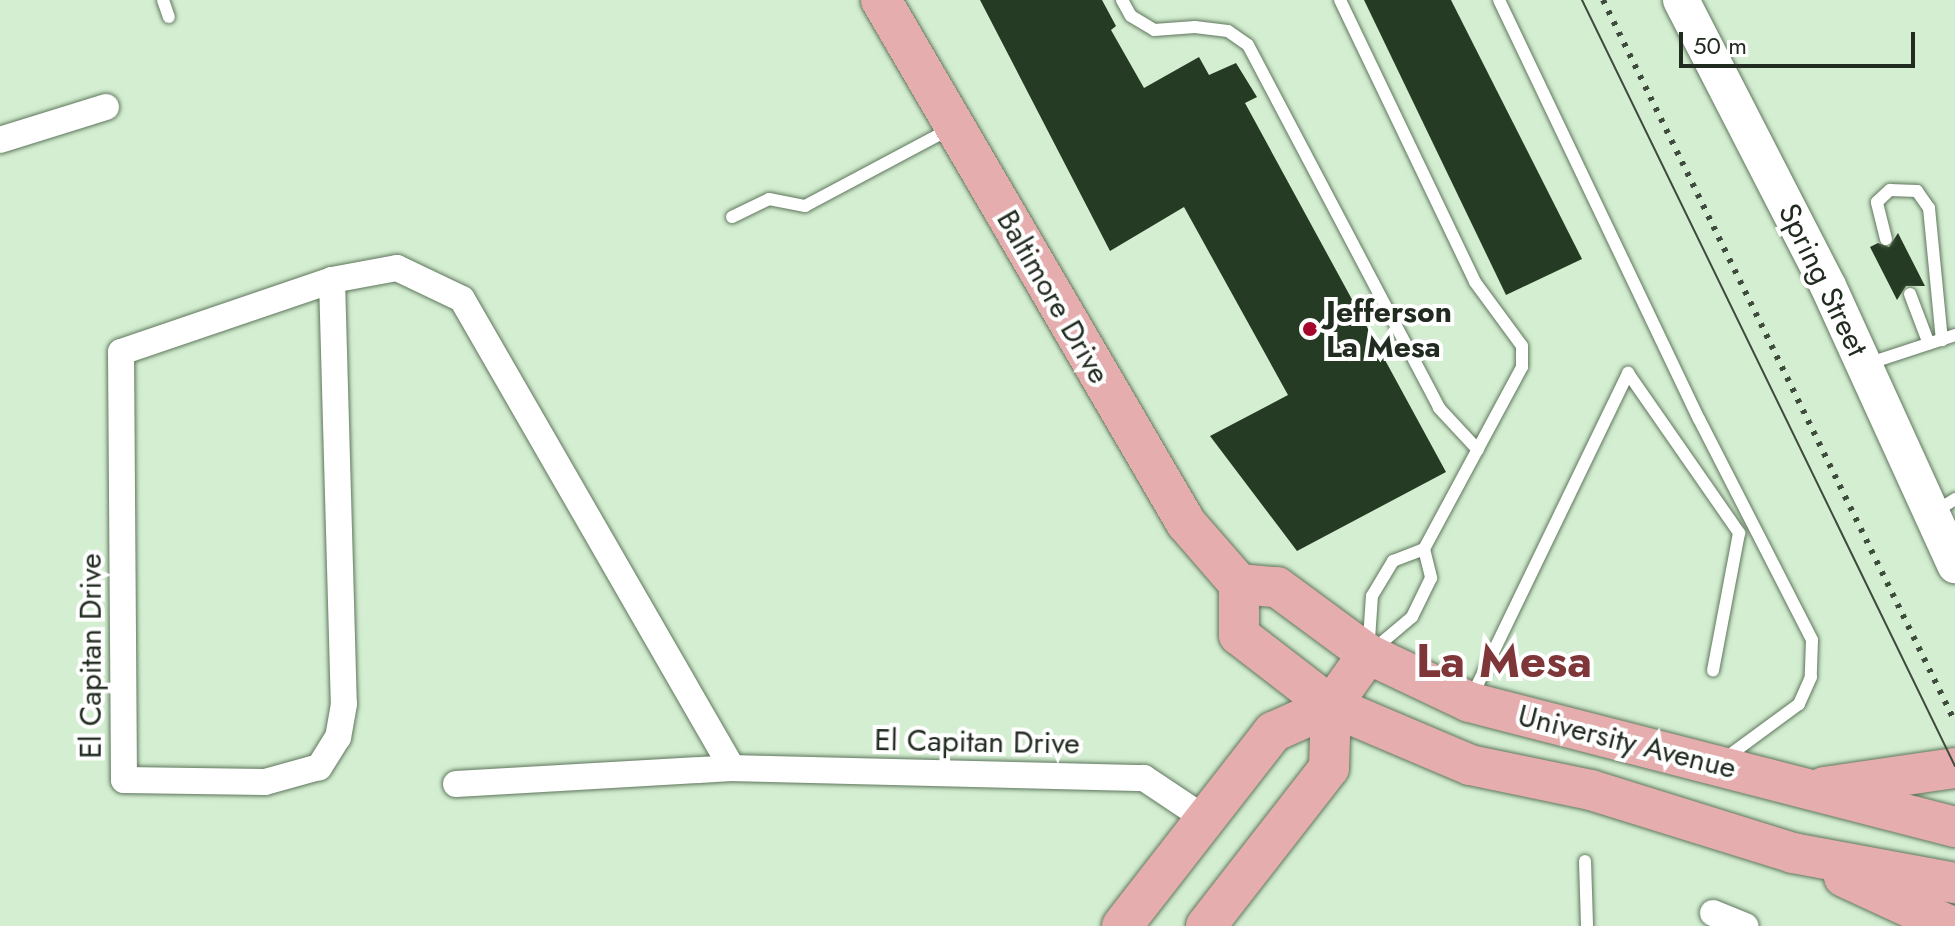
<!DOCTYPE html>
<html>
<head>
<meta charset="utf-8">
<style>
	body { margin:0 }
	#map { position:relative; width:1955px; height:926px; overflow:hidden; background:#d4eed1; font-family:Jost,sans-serif }
	div>[style] { position:absolute }
	.building>* { inset:0; background:#263b24 }
	.roads { filter:drop-shadow(0 0 2px #5f775d) drop-shadow(0 0 2px #5f775d) }
	.lane>* { height:12px; margin:-6px; padding:0 6px; transform-origin:6px; border-radius:6px; background:#fff }
	.street>* { height:26px; margin:-13px; padding:0 13px; transform-origin:13px; border-radius:13px; background:#fff }
	.secondary>* { height:36px; margin:-18px; padding:0 18px; transform-origin:18px; border-radius:18px; background:#fff }
	.primary>* { height:40px; margin:-20px; padding:0 20px; transform-origin:20px; border-radius:20px; background:#e5adae }
	.tram>* { height:2px; margin:-1px; padding:0 1px; transform-origin:1px; border-radius:1px; background:#3e4b3d }
	.rail>* { height:6px; margin-top:-3px; transform-origin:0; background:repeating-linear-gradient(90deg,#3e4b3d 0 4px,transparent 0 12px) }
	.dots>* { width:22px; height:22px; translate:-50% -50%; box-sizing:border-box; border:4px solid #fff; border-radius:50% }
	span { translate:-50% -50%; white-space:nowrap; text-align:center; line-height:1.15; -webkit-text-stroke:8px #fff; paint-order:stroke }
	.street-label { font-size:30px; color:#212b20 }
	.poi-label { font-size:30px; color:#212b20; font-weight:700 }
	.left { translate:0 -50%; text-align:left }
	.town-label { font-size:46px; color:#7e3639; font-weight:700 }
	.scale { position:absolute; left:1679px; top:32px; width:236px; height:36px; box-sizing:border-box; border:4px solid #212b20; border-top:0; padding-left:10px; font-size:24px; line-height:28px; white-space:nowrap; color:#212b20; -webkit-text-stroke:6px #fff; paint-order:stroke }
</style>
</head>
<body>
<div id="map">
	<div class="building">
		<div style="clip-path:polygon(980px 0,1102px 0,1116px 26px,1111px 30px,1144px 88px,1199px 57px,1209px 75px,1236px 63px,1257px 97px,1245px 103px,1446px 472px,1297px 551px,1210px 436px,1288px 395px,1184px 207px,1110px 251px)"></div>
		<div style="clip-path:polygon(1364px 0,1451px 0,1582px 259px,1506px 295px)"></div>
		<div style="clip-path:polygon(1898px 233px,1925px 286px,1906px 286px,1897px 300px,1870px 247px,1878px 243px,1889px 247px)"></div>
	</div>
	<div class="roads">
		<div class="lane">
			<div style="left:163px;top:0;width:18px;rotate:71deg"></div>
			<div style="left:1122px;top:0;width:18px;rotate:61deg"></div>
			<div style="left:1131px;top:16px;width:27px;rotate:31deg"></div>
			<div style="left:1154px;top:30px;width:41px;rotate:-4.2deg"></div>
			<div style="left:1195px;top:27px;width:33px;rotate:7deg"></div>
			<div style="left:1228px;top:31px;width:24px;rotate:35deg"></div>
			<div style="left:1248px;top:45px;width:410px;rotate:62.2deg"></div>
			<div style="left:1439px;top:408px;width:57px;rotate:47.1deg"></div>
			<div style="left:1340px;top:0;width:313px;rotate:64.4deg"></div>
			<div style="left:1475px;top:282px;width:79px;rotate:53.7deg"></div>
			<div style="left:1522px;top:346px;width:21px;rotate:90deg"></div>
			<div style="left:1522px;top:367px;width:207px;rotate:118.3deg"></div>
			<div style="left:1499px;top:0;width:464px;rotate:64.5deg"></div>
			<div style="left:1699px;top:419px;width:248px;rotate:62.9deg"></div>
			<div style="left:1812px;top:640px;width:37px;rotate:92deg"></div>
			<div style="left:1811px;top:677px;width:30px;rotate:114deg"></div>
			<div style="left:1799px;top:704px;width:93px;rotate:143.7deg"></div>
			<div style="left:732px;top:217px;width:41px;rotate:-25.9deg"></div>
			<div style="left:769px;top:199px;width:37px;rotate:11deg"></div>
			<div style="left:805px;top:206px;width:166px;rotate:-28deg"></div>
			<div style="left:1886px;top:239px;width:38px;rotate:-104deg"></div>
			<div style="left:1877px;top:202px;width:18px;rotate:-43deg"></div>
			<div style="left:1890px;top:190px;width:27px;rotate:2deg"></div>
			<div style="left:1917px;top:191px;width:21px;rotate:55deg"></div>
			<div style="left:1929px;top:208px;width:133px;rotate:84.4deg"></div>
			<div style="left:1910px;top:294px;width:53px;rotate:69.2deg"></div>
			<div style="left:1867px;top:364px;width:93px;rotate:-18.2deg"></div>
			<div style="left:1935px;top:512px;width:24px;rotate:-33deg"></div>
			<div style="left:1424px;top:549px;width:30px;rotate:76deg"></div>
			<div style="left:1431px;top:578px;width:43px;rotate:116deg"></div>
			<div style="left:1412px;top:617px;width:57px;rotate:139.9deg"></div>
			<div style="left:1368px;top:654px;width:58px;rotate:-86.1deg"></div>
			<div style="left:1372px;top:596px;width:41px;rotate:-59deg"></div>
			<div style="left:1393px;top:561px;width:33px;rotate:-21deg"></div>
			<div style="left:1472px;top:696px;width:359px;rotate:-64.2deg"></div>
			<div style="left:1628px;top:373px;width:195px;rotate:55.2deg"></div>
			<div style="left:1739px;top:533px;width:140px;rotate:100.7deg"></div>
			<div style="left:1585px;top:861px;width:65px;rotate:88.2deg"></div>
		</div>
		<div class="street">
			<div style="left:0;top:140px;width:111px;rotate:-17.3deg"></div>
			<div style="left:332px;top:280px;width:424px;rotate:88.4deg"></div>
			<div style="left:344px;top:704px;width:34px;rotate:100deg"></div>
			<div style="left:338px;top:737px;width:36px;rotate:122deg"></div>
			<div style="left:319px;top:767px;width:56px;rotate:164.5deg"></div>
			<div style="left:265px;top:782px;width:141px;rotate:-179.2deg"></div>
			<div style="left:124px;top:780px;width:428px;rotate:-90.4deg"></div>
			<div style="left:121px;top:352px;width:223px;rotate:-18.8deg"></div>
			<div style="left:332px;top:280px;width:66px;rotate:-10.5deg"></div>
			<div style="left:397px;top:268px;width:72px;rotate:25.5deg"></div>
			<div style="left:462px;top:299px;width:541px;rotate:60.07deg"></div>
			<div style="left:456px;top:784px;width:276px;rotate:-3.3deg"></div>
			<div style="left:732px;top:768px;width:412px;rotate:1.4deg"></div>
			<div style="left:1144px;top:778px;width:76px;rotate:33.7deg"></div>
			<div style="left:1713px;top:913px;width:35px;rotate:22deg"></div>
		</div>
		<div class="secondary">
			<div style="left:1681px;top:0;width:322px;rotate:62.8deg"></div>
			<div style="left:1828px;top:286px;width:307px;rotate:65.5deg"></div>
		</div>
		<div class="primary">
			<div style="left:881px;top:0;width:605px;rotate:59.75deg"></div>
			<div style="left:1186px;top:523px;width:81px;rotate:49deg"></div>
			<div style="left:1239px;top:584px;width:51px;rotate:90deg"></div>
			<div style="left:1239px;top:635px;width:116px;rotate:37.7deg"></div>
			<div style="left:1331px;top:706px;width:151px;rotate:23deg"></div>
			<div style="left:1470px;top:765px;width:124px;rotate:11.7deg"></div>
			<div style="left:1591px;top:790px;width:212px;rotate:17.3deg"></div>
			<div style="left:1793px;top:853px;width:165px;rotate:10.5deg"></div>
			<div style="left:1239px;top:584px;width:38px;rotate:5deg"></div>
			<div style="left:1277px;top:587px;width:113px;rotate:36.4deg"></div>
			<div style="left:1368px;top:654px;width:112px;rotate:25.4deg"></div>
			<div style="left:1469px;top:702px;width:502px;rotate:14.42deg"></div>
			<div style="left:1824px;top:787px;width:132px;rotate:-8.3deg"></div>
			<div style="left:1844px;top:877px;width:117px;rotate:24.8deg"></div>
			<div style="left:1122px;top:926px;width:246px;rotate:-52.1deg"></div>
			<div style="left:1273px;top:732px;width:64px;rotate:-24.1deg"></div>
			<div style="left:1331px;top:706px;width:64px;rotate:-54.6deg"></div>
			<div style="left:1206px;top:926px;width:200px;rotate:-52.1deg"></div>
			<div style="left:1329px;top:768px;width:62px;rotate:-88.2deg"></div>
		</div>
	</div>
	<div class="tram">
		<div style="left:1582px;top:0;width:852px;rotate:64.04deg"></div>
	</div>
	<div class="rail">
		<div style="left:1603px;top:0;width:803px;rotate:64.01deg"></div>
	</div>
	<div class="dots">
		<div style="left:1310px;top:329px;background:#a4072b"></div>
	</div>
	<div class="street-label">
		<span style="left:1823px;top:280px;rotate:64deg">Spring Street</span>
		<span style="left:1053px;top:297px;rotate:60deg">Baltimore Drive</span>
		<span style="left:91px;top:656px;rotate:-90deg">El Capitan Drive</span>
		<span style="left:977px;top:742px;rotate:1deg">El Capitan Drive</span>
		<span style="left:1627px;top:742px;rotate:14deg">University Avenue</span>
	</div>
	<div class="poi-label">
		<span class="left" style="left:1326px;top:329px">Jefferson<br>La Mesa</span>
	</div>
	<div class="town-label">
		<span style="left:1504px;top:661px">La Mesa</span>
	</div>
	<div class="scale">50 m</div>
</div>
</body>
</html>
